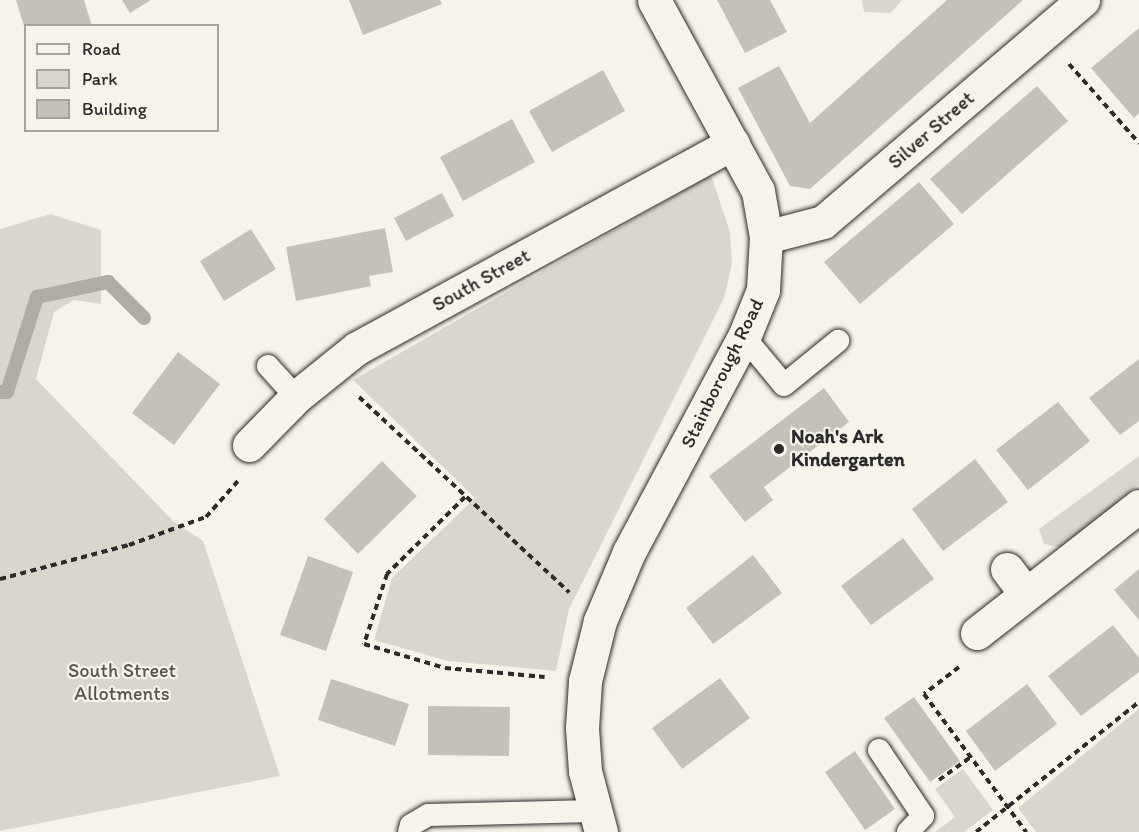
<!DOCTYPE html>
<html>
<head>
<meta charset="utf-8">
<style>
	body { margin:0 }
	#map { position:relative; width:1139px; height:832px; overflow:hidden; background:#f7f3e8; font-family:Itim,sans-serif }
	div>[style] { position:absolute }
	.green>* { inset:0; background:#dad6cc }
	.stream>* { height:14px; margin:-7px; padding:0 7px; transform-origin:7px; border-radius:7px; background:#afaca4 }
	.building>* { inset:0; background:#c4c1b9 }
	.path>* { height:4px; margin-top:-2px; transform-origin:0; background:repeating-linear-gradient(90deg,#2b2b2b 0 6px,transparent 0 10.5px) }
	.roads { filter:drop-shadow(0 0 2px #2b2b2b) drop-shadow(0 0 2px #2b2b2b) }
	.service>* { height:22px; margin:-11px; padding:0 11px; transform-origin:11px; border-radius:11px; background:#f7f3e8 }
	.minor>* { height:33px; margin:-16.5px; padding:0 16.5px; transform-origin:16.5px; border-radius:16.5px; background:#f7f3e8 }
	.dots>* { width:16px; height:16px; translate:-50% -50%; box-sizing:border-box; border:3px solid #f7f3e8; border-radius:50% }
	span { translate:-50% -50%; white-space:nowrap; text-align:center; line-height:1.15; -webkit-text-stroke:4.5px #f7f3e8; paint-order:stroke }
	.street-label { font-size:20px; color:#2b2b2b }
	.poi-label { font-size:20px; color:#2b2b2b; font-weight:700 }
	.left { translate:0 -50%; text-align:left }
	.park-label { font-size:20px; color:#575653 }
	.legend { position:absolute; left:24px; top:24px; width:195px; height:108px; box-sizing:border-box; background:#f7f3e8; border:2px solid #a5a39c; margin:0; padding:8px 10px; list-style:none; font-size:18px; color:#2b2b2b }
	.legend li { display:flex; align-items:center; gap:12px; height:30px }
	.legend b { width:30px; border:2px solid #a5a39c }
</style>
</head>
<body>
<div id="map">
	<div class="green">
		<div style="clip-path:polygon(862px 0,902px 0,891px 13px,864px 12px)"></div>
		<div style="clip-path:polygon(711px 175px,730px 232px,732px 264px,724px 298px,569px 609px,556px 671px,448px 661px,374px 640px,392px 578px,475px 498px,353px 380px)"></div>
		<div style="clip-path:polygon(50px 214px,101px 230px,101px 304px,74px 300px,54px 312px,36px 379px,173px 521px,203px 541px,280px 776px,0 831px,0 229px)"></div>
		<div style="clip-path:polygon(1139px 456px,1139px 484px,1063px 548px,1044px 544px,1039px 529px)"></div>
		<div style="clip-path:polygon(1139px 709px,1139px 832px,1036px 832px,1018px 808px)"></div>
		<div style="clip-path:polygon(963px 769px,993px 810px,964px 832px,935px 832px,955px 817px,935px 789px)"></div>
	</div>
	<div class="stream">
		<div style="left:0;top:392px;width:7px"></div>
		<div style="left:7px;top:392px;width:100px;rotate:-72.5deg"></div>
		<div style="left:37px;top:297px;width:73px;rotate:-11.9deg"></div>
		<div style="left:108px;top:282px;width:51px;rotate:45deg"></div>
	</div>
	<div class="building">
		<div style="clip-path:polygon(16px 0,84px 0,92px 26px,24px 26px)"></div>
		<div style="clip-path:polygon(122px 0,151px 0,130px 13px)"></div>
		<div style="clip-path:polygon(349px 0,440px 0,442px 4px,363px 35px)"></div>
		<div style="clip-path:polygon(717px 0,770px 0,787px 32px,745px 53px)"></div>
		<div style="clip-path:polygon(947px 0,1023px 0,810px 189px,790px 186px,738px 88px,779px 66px,810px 123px)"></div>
		<div style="clip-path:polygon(1139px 28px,1139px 113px,1134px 118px,1091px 68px)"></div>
		<div style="clip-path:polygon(603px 70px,625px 111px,552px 152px,529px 111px)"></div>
		<div style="clip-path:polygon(1037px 86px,1068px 121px,962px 214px,930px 179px)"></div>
		<div style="clip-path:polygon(512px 119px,535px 162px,463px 201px,440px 157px)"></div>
		<div style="clip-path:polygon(919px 182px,954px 224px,860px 304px,824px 262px)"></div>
		<div style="clip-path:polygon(442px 193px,454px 216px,406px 241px,394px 218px)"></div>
		<div style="clip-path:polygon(385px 228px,393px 272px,369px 276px,371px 286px,296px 301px,286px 247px)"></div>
		<div style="clip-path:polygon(251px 229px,276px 269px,224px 301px,200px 261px)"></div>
		<div style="clip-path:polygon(178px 352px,220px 384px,174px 445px,132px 413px)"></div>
		<div style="clip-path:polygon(1139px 359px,1139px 421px,1120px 435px,1089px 398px)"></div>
		<div style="clip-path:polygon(824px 388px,849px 422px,764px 487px,773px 500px,745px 522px,709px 476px)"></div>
		<div style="clip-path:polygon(1058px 402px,1090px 441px,1028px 490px,996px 450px)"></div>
		<div style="clip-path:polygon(975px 459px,1008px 502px,943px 551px,912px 509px)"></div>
		<div style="clip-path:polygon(382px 461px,417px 496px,358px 554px,324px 519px)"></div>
		<div style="clip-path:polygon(903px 538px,934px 579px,871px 625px,841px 586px)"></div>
		<div style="clip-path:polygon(753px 555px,782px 593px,713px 644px,686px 608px)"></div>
		<div style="clip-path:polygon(308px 556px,353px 572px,326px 651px,280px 635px)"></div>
		<div style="clip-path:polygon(1139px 569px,1139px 620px,1114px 590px)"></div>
		<div style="clip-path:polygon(1113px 625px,1139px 658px,1139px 672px,1081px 716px,1048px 676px)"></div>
		<div style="clip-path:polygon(720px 678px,750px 718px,682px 769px,652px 728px)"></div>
		<div style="clip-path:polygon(331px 679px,409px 704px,395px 746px,318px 720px)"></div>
		<div style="clip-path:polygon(1027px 684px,1057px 724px,995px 771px,966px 731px)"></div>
		<div style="clip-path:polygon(914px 697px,960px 761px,930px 782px,884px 718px)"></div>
		<div style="clip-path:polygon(428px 706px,510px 707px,509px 756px,428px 755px)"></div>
		<div style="clip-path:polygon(855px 751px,895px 809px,865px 830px,825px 772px)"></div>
	</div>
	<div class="path">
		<div style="left:1069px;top:64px;width:106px;rotate:48.5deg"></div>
		<div style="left:359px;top:397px;width:287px;rotate:42.9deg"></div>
		<div style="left:465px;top:497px;width:110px;rotate:135.4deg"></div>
		<div style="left:387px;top:574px;width:74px;rotate:108.2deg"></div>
		<div style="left:364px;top:644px;width:84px;rotate:16.5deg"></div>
		<div style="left:445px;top:668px;width:100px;rotate:5.1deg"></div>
		<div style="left:0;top:579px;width:133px;rotate:-14.8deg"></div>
		<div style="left:129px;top:545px;width:82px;rotate:-20deg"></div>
		<div style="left:206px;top:517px;width:48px;rotate:-48.4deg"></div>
		<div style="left:959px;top:667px;width:44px;rotate:142.4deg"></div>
		<div style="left:924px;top:694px;width:172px;rotate:53.5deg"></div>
		<div style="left:939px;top:780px;width:39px;rotate:-36deg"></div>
		<div style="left:976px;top:832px;width:208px;rotate:-38.6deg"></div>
	</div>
	<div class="roads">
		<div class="service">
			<div style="left:744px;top:337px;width:62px;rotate:50.2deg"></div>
			<div style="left:784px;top:385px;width:70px;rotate:-39.2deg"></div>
			<div style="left:268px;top:366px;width:42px;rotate:47.9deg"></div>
			<div style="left:879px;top:750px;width:79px;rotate:56.3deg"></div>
			<div style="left:923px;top:816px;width:22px;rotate:133deg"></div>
			<div style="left:409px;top:832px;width:7px;rotate:-74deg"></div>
			<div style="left:411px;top:825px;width:20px;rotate:-30deg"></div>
			<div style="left:428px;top:815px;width:166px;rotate:-1.4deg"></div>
		</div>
		<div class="minor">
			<div style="left:766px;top:237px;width:59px;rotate:-14.7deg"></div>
			<div style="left:823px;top:222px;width:342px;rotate:-40.5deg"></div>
			<div style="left:249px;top:445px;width:67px;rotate:-45.6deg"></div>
			<div style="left:296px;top:397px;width:78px;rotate:-38.8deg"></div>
			<div style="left:357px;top:348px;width:428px;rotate:-28.6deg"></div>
			<div style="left:1007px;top:569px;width:31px;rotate:53deg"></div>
			<div style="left:977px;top:633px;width:206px;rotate:-38.1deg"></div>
			<div style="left:601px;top:832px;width:63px;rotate:-104.7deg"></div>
			<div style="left:585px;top:771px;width:43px;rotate:-94deg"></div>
			<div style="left:582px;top:728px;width:47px;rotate:-86.3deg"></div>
			<div style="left:585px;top:681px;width:62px;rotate:-76deg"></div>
			<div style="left:600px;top:621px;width:75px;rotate:-67.2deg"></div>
			<div style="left:629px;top:552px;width:244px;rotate:-61.9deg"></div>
			<div style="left:744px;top:337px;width:51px;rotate:-68deg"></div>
			<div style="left:763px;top:290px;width:53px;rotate:-86.8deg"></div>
			<div style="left:766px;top:237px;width:47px;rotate:-99.9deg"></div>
			<div style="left:758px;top:191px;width:217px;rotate:-118.6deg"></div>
		</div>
	</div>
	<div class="dots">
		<div style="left:779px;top:449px;background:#2b2b2b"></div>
	</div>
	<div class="street-label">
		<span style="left:931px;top:130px;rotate:-41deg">Silver Street</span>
		<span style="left:481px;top:280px;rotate:-29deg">South Street</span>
		<span style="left:722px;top:373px;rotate:-64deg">Stainborough Road</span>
	</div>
	<div class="poi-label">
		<span class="left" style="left:791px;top:448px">Noah's Ark<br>Kindergarten</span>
	</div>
	<div class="park-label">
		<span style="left:122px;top:682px">South Street<br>Allotments</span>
	</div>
	<ul class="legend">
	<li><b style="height:8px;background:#f7f3e8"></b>Road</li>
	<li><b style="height:16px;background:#dad6cc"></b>Park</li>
	<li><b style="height:16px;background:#c4c1b9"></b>Building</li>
	</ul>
</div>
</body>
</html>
